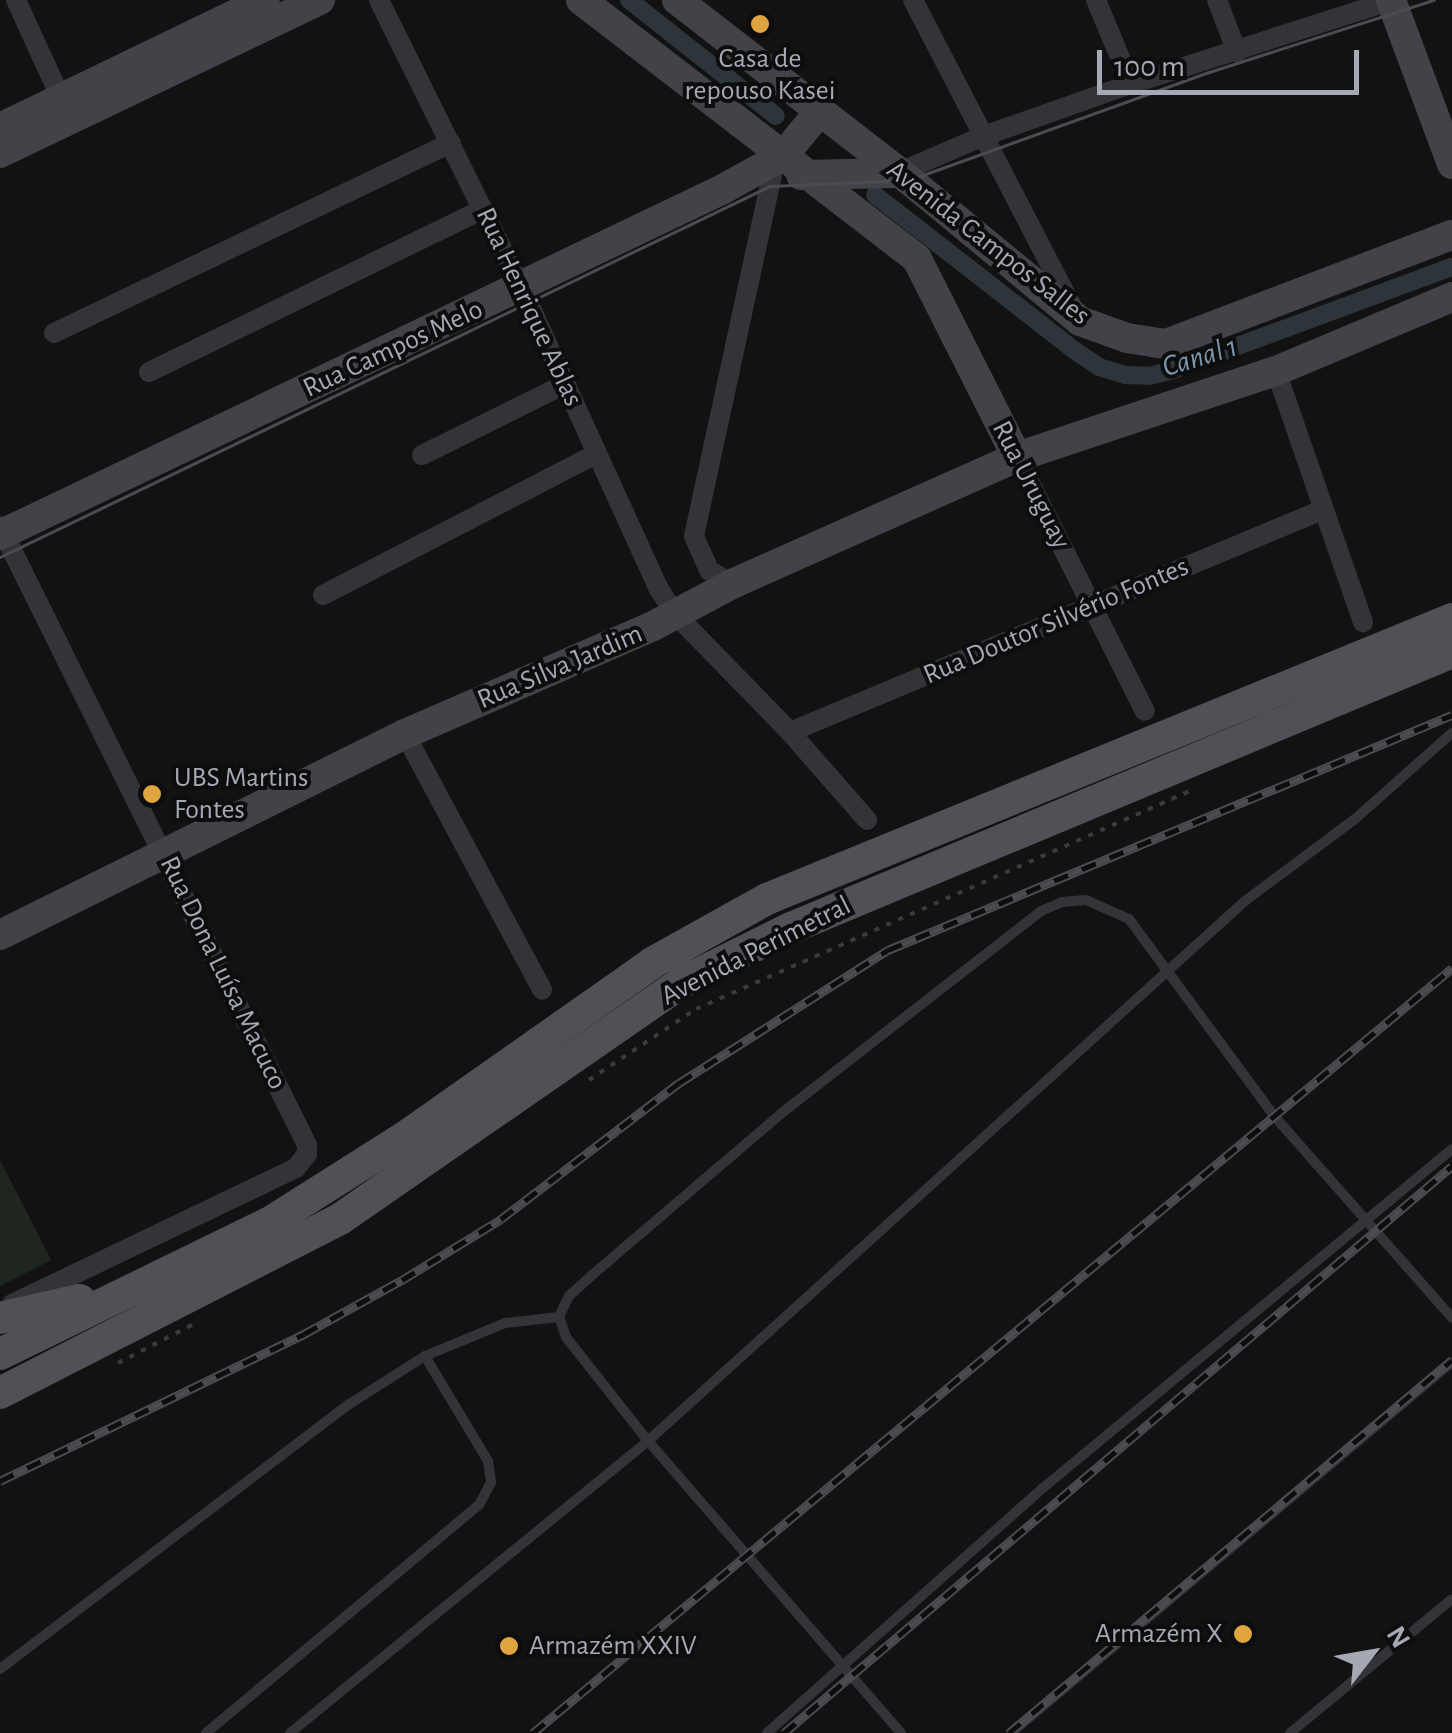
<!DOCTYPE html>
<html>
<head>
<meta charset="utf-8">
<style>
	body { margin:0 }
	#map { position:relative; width:1452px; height:1733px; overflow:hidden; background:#121213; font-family:"Alegreya Sans",sans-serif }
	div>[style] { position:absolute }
	.green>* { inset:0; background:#1f261f }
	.canal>* { height:18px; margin:-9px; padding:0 9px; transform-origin:9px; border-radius:9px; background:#2d353b }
	.path>* { height:4px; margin-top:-2px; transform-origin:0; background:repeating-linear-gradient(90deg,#3a3b3f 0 5px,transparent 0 13px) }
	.lane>* { height:10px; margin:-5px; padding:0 5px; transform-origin:5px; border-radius:5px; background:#333438 }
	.street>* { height:20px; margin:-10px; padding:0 10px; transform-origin:10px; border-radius:10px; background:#333438 }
	.secondary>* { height:30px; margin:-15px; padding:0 15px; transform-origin:15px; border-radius:15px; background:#424348 }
	.primary>* { height:32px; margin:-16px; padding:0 16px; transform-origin:16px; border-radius:16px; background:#505157 }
	.tram>* { height:2.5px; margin:-1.25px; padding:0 1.25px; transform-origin:1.25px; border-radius:1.25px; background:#4b4c51 }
	.rail>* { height:9px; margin-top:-4.5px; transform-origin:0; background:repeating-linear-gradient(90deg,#0d0d0e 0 15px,#4b4c51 0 30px); box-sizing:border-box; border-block:2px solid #4b4c51 }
	.dots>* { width:28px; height:28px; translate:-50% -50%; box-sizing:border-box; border:5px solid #0d0d0e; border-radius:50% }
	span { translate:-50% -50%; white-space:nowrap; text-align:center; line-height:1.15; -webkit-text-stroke:8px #0d0d0e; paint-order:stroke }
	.poi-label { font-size:28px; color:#a5a9b3 }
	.left { translate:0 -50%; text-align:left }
	.right { translate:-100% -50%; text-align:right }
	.street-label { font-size:28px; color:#a5a9b3 }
	.water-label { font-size:30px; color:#7e97ab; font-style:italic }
	.north { position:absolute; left:1322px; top:1603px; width:100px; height:100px; -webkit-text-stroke:8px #0d0d0e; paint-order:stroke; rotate:59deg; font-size:28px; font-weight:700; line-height:40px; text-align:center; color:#a5a9b3 }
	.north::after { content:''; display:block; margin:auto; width:35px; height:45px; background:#a5a9b3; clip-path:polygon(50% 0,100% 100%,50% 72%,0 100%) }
	.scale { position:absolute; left:1097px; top:50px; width:262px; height:45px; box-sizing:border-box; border:5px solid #a5a9b3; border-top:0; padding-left:12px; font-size:30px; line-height:35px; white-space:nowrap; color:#a5a9b3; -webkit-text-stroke:8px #0d0d0e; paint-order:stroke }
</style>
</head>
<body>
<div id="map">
	<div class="green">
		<div style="clip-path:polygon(0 1160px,51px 1260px,0 1286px)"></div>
	</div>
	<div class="canal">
		<div style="left:629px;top:0;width:187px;rotate:38.3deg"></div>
		<div style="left:875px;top:195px;width:252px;rotate:37.9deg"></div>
		<div style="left:1074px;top:350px;width:30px;rotate:34deg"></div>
		<div style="left:1099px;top:367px;width:27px;rotate:17deg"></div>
		<div style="left:1125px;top:375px;width:24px;rotate:2deg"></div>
		<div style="left:1149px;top:376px;width:25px;rotate:-14deg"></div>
		<div style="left:1173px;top:370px;width:297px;rotate:-20.3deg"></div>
	</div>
	<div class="path">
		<div style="left:589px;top:1080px;width:128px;rotate:-33.6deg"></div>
		<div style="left:696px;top:1009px;width:542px;rotate:-23.82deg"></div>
		<div style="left:118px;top:1363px;width:85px;rotate:-27.2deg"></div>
	</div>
	<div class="lane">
		<div style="left:0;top:1669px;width:437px;rotate:-37.2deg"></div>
		<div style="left:348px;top:1405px;width:91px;rotate:-32.5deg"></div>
		<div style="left:425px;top:1356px;width:87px;rotate:-22.4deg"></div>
		<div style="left:505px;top:1323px;width:54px;rotate:-6.3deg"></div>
		<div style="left:206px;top:1733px;width:356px;rotate:-39.9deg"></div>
		<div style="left:479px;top:1505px;width:26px;rotate:-62deg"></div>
		<div style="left:491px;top:1482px;width:21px;rotate:-98deg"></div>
		<div style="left:488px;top:1461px;width:122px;rotate:-121deg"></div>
		<div style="left:290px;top:1733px;width:462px;rotate:-39.2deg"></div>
		<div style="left:648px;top:1441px;width:805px;rotate:-42.13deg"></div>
		<div style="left:1245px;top:901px;width:137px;rotate:-36.7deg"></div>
		<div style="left:1355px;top:819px;width:130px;rotate:-41.6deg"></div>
		<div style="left:767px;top:1733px;width:369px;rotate:-41.6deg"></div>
		<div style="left:1043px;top:1488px;width:531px;rotate:-39.65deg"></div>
		<div style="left:901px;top:1733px;width:386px;rotate:-130.9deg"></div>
		<div style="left:648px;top:1441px;width:132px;rotate:-128.3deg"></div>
		<div style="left:566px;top:1337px;width:21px;rotate:-109deg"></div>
		<div style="left:559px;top:1317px;width:23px;rotate:-65deg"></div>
		<div style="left:569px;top:1296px;width:30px;rotate:-42deg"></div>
		<div style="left:591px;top:1276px;width:253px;rotate:-40.5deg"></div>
		<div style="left:783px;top:1112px;width:327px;rotate:-37.9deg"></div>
		<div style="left:1041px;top:911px;width:23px;rotate:-23deg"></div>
		<div style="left:1062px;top:902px;width:24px;rotate:-5deg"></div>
		<div style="left:1086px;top:900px;width:47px;rotate:23.8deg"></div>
		<div style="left:1129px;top:919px;width:246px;rotate:53.6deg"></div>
		<div style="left:1275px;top:1117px;width:268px;rotate:48.6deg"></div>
		<div style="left:1011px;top:1733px;width:576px;rotate:-40.07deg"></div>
		<div style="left:1290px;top:1733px;width:210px;rotate:-39.6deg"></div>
	</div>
	<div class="street">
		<div style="left:16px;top:0;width:120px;rotate:65.4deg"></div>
		<div style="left:379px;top:0;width:337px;rotate:63.7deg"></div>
		<div style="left:528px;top:302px;width:315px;rotate:65.5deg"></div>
		<div style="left:659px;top:589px;width:31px;rotate:57deg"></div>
		<div style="left:676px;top:615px;width:163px;rotate:45.7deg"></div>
		<div style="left:790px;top:732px;width:117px;rotate:48.8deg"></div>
		<div style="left:913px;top:0;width:348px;rotate:62.6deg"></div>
		<div style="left:1096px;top:0;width:91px;rotate:67.4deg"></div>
		<div style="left:1217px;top:0;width:56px;rotate:69deg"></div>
		<div style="left:898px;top:173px;width:90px;rotate:-23.4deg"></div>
		<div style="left:981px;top:137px;width:159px;rotate:-19.5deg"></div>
		<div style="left:1131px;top:84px;width:274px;rotate:-17.8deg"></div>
		<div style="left:54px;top:333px;width:440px;rotate:-25.6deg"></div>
		<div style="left:1276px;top:371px;width:266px;rotate:70.9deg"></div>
		<div style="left:149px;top:372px;width:372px;rotate:-26deg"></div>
		<div style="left:422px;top:455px;width:160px;rotate:-26.4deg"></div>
		<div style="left:1017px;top:457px;width:284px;rotate:63.3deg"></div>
		<div style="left:0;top:526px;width:691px;rotate:63.62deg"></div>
		<div style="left:307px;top:1145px;width:9px;rotate:90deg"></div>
		<div style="left:307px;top:1154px;width:18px;rotate:128deg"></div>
		<div style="left:296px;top:1168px;width:315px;rotate:154.4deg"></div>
		<div style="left:732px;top:584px;width:27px;rotate:-149deg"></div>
		<div style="left:709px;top:570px;width:37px;rotate:-114deg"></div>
		<div style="left:694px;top:536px;width:368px;rotate:-77.8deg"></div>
		<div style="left:323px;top:595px;width:307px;rotate:-27.3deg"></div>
		<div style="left:790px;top:732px;width:576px;rotate:-22.65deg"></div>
		<div style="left:405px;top:734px;width:290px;rotate:61.8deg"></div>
	</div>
	<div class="secondary">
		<div style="left:581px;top:0;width:424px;rotate:37.6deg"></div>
		<div style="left:917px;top:259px;width:222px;rotate:63.2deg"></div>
		<div style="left:677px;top:0;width:294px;rotate:37.8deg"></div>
		<div style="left:909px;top:180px;width:222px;rotate:39.5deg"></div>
		<div style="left:1080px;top:321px;width:50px;rotate:19.9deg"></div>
		<div style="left:1127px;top:338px;width:39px;rotate:9deg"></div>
		<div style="left:1166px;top:344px;width:306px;rotate:-20.9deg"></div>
		<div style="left:1391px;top:0;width:175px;rotate:69.6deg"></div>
		<div style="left:0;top:128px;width:294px;rotate:-25.8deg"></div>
		<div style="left:0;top:153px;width:355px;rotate:-25.6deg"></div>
		<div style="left:801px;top:175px;width:97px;rotate:-1.2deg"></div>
		<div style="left:0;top:535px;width:802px;rotate:-25.57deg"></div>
		<div style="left:723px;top:189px;width:68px;rotate:-28.8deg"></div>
		<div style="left:783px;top:156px;width:57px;rotate:-50.7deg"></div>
		<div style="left:0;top:935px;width:452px;rotate:-26.4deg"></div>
		<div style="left:405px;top:734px;width:270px;rotate:-23.5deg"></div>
		<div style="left:653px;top:626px;width:89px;rotate:-28deg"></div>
		<div style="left:732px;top:584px;width:312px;rotate:-24deg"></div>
		<div style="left:1017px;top:457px;width:273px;rotate:-18.4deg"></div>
		<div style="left:1276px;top:371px;width:191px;rotate:-22.8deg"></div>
	</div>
	<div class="primary">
		<div style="left:0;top:1318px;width:82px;rotate:-12.7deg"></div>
		<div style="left:0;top:1354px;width:299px;rotate:-26deg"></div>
		<div style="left:269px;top:1223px;width:157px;rotate:-32.3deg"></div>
		<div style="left:402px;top:1139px;width:306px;rotate:-35.1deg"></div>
		<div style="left:652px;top:963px;width:132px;rotate:-29.1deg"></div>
		<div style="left:767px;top:899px;width:740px;rotate:-22.23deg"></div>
		<div style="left:0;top:1393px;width:382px;rotate:-27.1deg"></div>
		<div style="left:340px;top:1219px;width:418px;rotate:-34.7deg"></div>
		<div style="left:684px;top:981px;width:119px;rotate:-26.4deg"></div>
		<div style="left:791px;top:928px;width:716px;rotate:-22.66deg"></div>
	</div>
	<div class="tram">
		<div style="left:0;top:557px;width:855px;rotate:-25.73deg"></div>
		<div style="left:770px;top:186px;width:139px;rotate:-2.5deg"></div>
		<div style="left:909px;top:180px;width:316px;rotate:-19.8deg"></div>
		<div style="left:1206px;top:73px;width:239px;rotate:-17.8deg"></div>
	</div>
	<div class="rail">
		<div style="left:0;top:1481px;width:338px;rotate:-25.8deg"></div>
		<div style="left:304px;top:1334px;width:112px;rotate:-28.9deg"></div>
		<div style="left:402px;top:1280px;width:116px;rotate:-31.6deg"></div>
		<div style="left:501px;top:1219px;width:224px;rotate:-37.4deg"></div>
		<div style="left:679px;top:1083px;width:248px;rotate:-32.5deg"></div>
		<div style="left:888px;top:950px;width:611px;rotate:-22.62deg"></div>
		<div style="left:533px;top:1733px;width:1196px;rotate:-39.77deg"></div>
		<div style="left:784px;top:1733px;width:876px;rotate:-40.32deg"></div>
		<div style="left:1009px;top:1733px;width:579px;rotate:-40.1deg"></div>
	</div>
	<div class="dots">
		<div style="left:760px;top:24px;background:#e0a43e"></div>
		<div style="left:152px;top:794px;background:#e0a43e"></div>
		<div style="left:1243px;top:1634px;background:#e0a43e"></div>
		<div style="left:509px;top:1646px;background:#e0a43e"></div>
	</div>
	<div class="poi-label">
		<span style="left:760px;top:75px">Casa de<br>repouso Kasei</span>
		<span class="left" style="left:174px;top:794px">UBS Martins<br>Fontes</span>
		<span class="right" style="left:1223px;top:1634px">Armazém X</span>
		<span class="left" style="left:529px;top:1646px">Armazém XXIV</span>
	</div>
	<div class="street-label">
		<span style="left:988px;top:243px;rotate:38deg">Avenida Campos Salles</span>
		<span style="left:529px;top:307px;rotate:65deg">Rua Henrique Ablas</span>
		<span style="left:393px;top:349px;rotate:-25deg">Rua Campos Melo</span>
		<span style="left:1031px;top:485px;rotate:63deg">Rua Uruguay</span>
		<span style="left:1056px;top:621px;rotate:-23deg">Rua Doutor Silvério Fontes</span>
		<span style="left:560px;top:667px;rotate:-23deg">Rua Silva Jardim</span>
		<span style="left:756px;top:951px;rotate:-27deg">Avenida Perimetral</span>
		<span style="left:223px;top:973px;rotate:64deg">Rua Dona Luísa Macuco</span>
	</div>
	<div class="water-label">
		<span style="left:1200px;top:357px;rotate:-17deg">Canal 1</span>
	</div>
	<div class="north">N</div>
	<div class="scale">100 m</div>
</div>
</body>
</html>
